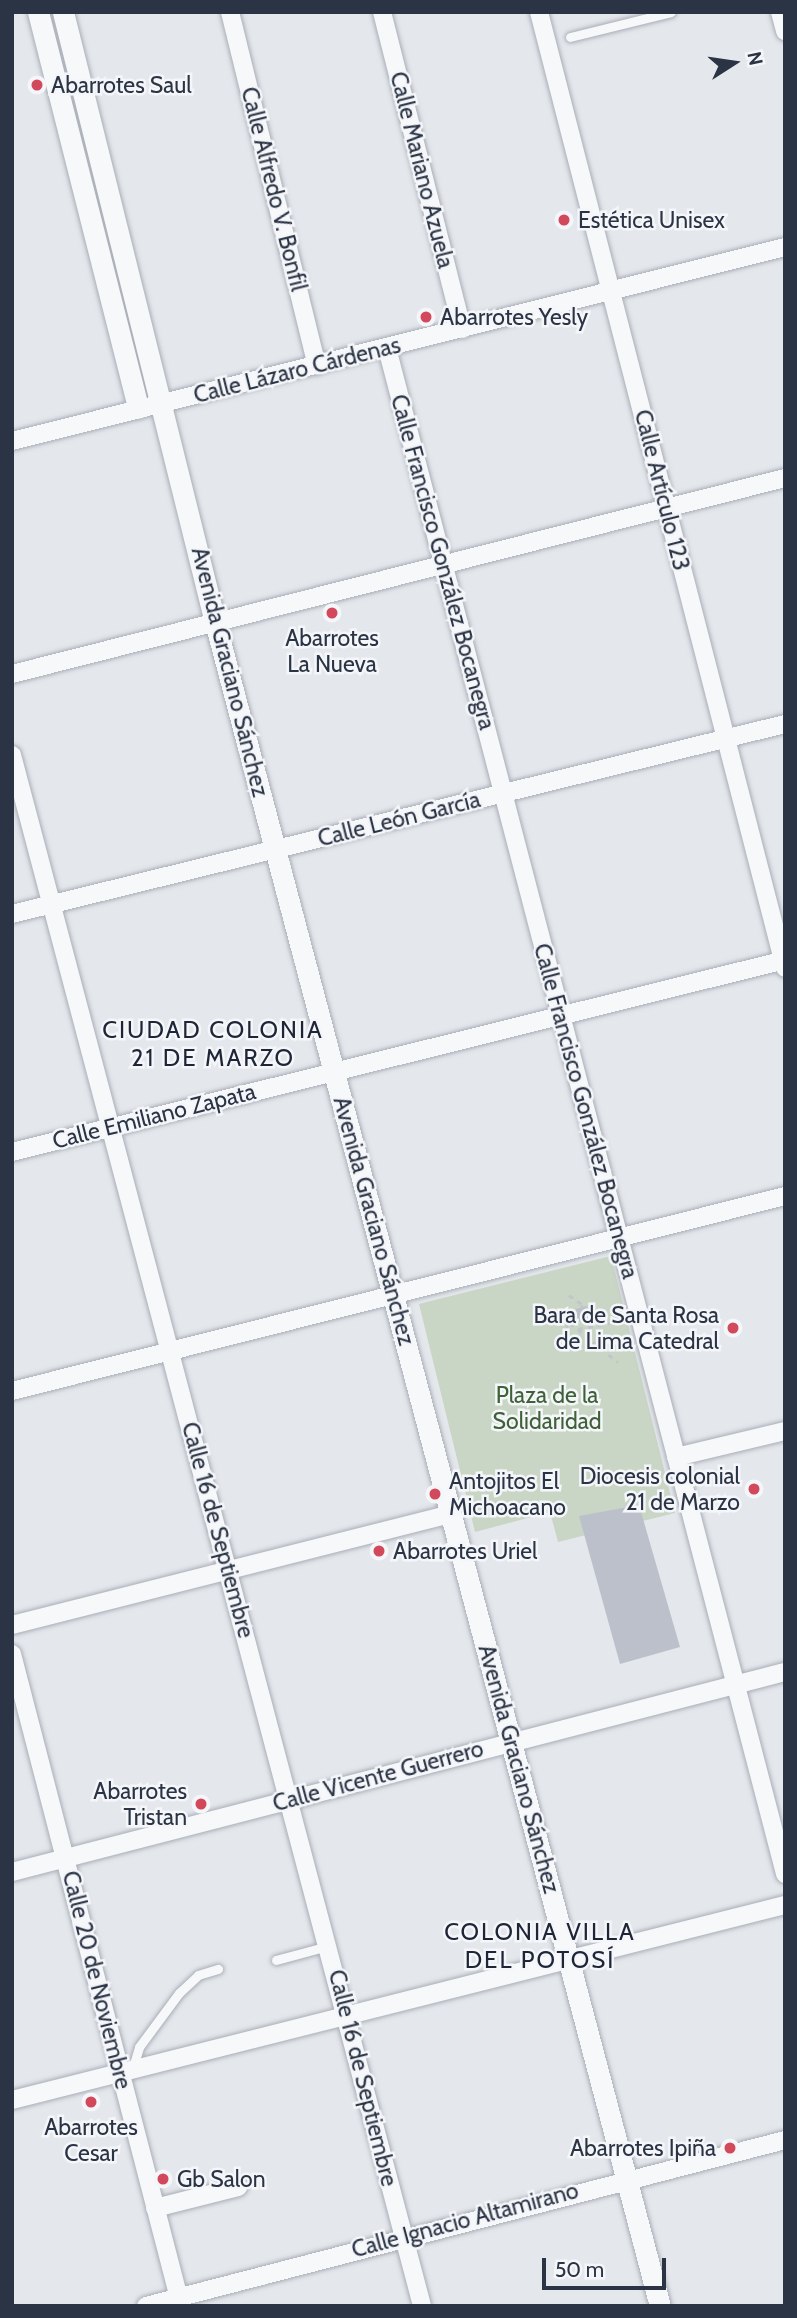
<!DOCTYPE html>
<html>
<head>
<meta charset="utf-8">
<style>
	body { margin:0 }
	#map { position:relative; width:797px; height:2318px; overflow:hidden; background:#e4e7ec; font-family:Cabin,sans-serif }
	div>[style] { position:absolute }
	.green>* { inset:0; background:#c9d6c5 }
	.building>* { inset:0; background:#bbc0ca }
	.path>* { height:2.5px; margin-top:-1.25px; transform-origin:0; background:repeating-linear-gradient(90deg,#c2c5cb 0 5px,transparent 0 10px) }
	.roads { filter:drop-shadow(0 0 2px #a9aeb7) drop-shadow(0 0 2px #a9aeb7) }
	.service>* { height:9px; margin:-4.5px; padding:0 4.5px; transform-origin:4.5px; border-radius:4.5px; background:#f7f8fa }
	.minor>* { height:18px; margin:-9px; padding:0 9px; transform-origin:9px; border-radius:9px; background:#f7f8fa }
	.tertiary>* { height:21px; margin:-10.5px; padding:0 10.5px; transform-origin:10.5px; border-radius:10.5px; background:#f7f8fa }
	.dots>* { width:19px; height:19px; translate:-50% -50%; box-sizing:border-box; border:4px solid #f4f6f9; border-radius:50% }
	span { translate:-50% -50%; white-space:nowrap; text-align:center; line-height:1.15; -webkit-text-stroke:5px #f4f6f9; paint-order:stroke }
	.poi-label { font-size:23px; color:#2b3445 }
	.left { translate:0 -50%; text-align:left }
	.right { translate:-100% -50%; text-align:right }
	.street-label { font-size:23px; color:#2b3445 }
	.park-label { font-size:23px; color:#3f6138 }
	.neighbourhood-label { font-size:24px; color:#1d2536; letter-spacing:2px }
	.frame { position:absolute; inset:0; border:14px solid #2b3445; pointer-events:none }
	.north { position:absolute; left:699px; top:28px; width:70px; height:70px; -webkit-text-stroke:5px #f4f6f9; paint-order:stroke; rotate:78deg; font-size:19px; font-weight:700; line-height:28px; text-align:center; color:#2b3445 }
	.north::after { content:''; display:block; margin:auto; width:24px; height:32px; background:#2b3445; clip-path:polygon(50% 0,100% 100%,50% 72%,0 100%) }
	.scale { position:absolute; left:542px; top:2258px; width:124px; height:32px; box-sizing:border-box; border:4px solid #2b3445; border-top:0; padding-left:9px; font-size:21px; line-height:24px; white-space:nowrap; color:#2b3445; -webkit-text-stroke:5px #f4f6f9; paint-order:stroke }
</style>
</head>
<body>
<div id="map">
	<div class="green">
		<div style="clip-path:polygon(611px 1256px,675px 1513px,558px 1542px,550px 1512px,475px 1532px,419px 1304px)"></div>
	</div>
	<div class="building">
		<div style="clip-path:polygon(586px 1306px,591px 1323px,570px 1320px,576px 1309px)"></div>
		<div style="clip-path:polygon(639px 1505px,680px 1647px,620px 1664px,579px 1516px)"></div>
	</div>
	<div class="path">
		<div style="left:569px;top:1295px;width:33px;rotate:35deg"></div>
		<div style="left:540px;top:1321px;width:32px;rotate:-13deg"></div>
		<div style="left:570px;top:1323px;width:62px;rotate:39.1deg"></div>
		<div style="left:578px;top:1329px;width:38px;rotate:-11deg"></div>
		<div style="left:563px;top:1347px;width:25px;rotate:-81deg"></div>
		<div style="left:567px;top:1322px;width:23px;rotate:-47deg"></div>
	</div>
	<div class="roads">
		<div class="service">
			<div style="left:570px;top:37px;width:104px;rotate:-13.9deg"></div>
			<div style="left:276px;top:1960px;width:54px;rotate:-15.1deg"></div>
			<div style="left:133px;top:2067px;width:21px;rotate:-73deg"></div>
			<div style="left:139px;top:2047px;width:67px;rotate:-53.5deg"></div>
			<div style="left:179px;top:1993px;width:26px;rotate:-43deg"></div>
			<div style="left:198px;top:1975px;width:21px;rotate:-17deg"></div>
		</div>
		<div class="minor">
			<div style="left:230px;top:12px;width:364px;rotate:76.2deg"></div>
			<div style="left:382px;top:12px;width:327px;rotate:75.8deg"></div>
			<div style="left:539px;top:12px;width:987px;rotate:75.57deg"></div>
			<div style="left:780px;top:12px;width:20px;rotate:75deg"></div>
			<div style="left:387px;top:348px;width:1577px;rotate:75.38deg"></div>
			<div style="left:12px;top:441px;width:797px;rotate:-14.09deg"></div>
			<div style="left:12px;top:674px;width:797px;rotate:-14.23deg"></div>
			<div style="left:12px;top:755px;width:1604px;rotate:75.19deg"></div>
			<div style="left:12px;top:914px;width:796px;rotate:-13.81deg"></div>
			<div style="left:12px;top:1152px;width:796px;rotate:-13.95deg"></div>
			<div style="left:12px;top:1391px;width:797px;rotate:-14.16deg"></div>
			<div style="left:676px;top:1457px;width:112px;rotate:-13.4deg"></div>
			<div style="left:12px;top:1625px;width:453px;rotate:-14.2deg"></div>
			<div style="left:12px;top:1654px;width:674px;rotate:75.47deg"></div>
			<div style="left:12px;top:1872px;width:798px;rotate:-14.51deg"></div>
			<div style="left:12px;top:2100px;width:797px;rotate:-14.16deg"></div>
			<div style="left:155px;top:2208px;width:86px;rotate:-14.2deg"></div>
			<div style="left:146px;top:2306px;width:660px;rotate:-14.56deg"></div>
		</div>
		<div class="tertiary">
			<div style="left:38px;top:12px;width:408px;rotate:75.8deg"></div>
			<div style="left:63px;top:12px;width:629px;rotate:76.01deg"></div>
			<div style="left:215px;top:622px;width:1742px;rotate:75.2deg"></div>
		</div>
	</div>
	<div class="dots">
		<div style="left:37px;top:85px;background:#d1495b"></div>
		<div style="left:564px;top:220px;background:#d1495b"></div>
		<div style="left:426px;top:317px;background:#d1495b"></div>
		<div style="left:332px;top:613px;background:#d1495b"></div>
		<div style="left:733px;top:1328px;background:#d1495b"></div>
		<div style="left:754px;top:1489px;background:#d1495b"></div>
		<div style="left:435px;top:1494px;background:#d1495b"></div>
		<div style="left:379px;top:1551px;background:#d1495b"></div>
		<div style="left:201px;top:1804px;background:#d1495b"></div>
		<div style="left:91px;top:2102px;background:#d1495b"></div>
		<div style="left:730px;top:2148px;background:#d1495b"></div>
		<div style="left:163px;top:2179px;background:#d1495b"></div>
	</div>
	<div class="poi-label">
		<span class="left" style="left:51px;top:85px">Abarrotes Saul</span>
		<span class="left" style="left:578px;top:220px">Estética Unisex</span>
		<span class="left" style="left:440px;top:317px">Abarrotes Yesly</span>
		<span style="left:332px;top:651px">Abarrotes<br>La Nueva</span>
		<span class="right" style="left:719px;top:1328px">Bara de Santa Rosa<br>de Lima Catedral</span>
		<span class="right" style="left:740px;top:1489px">Diocesis colonial<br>21 de Marzo</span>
		<span class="left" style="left:449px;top:1494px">Antojitos El<br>Michoacano</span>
		<span class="left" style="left:393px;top:1551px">Abarrotes Uriel</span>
		<span class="right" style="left:187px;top:1804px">Abarrotes<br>Tristan</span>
		<span style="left:91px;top:2140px">Abarrotes<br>Cesar</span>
		<span class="right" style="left:716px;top:2148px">Abarrotes Ipiña</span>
		<span class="left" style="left:177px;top:2179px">Gb Salon</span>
	</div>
	<div class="street-label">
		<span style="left:422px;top:170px;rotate:76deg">Calle Mariano Azuela</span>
		<span style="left:274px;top:189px;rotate:76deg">Calle Alfredo V. Bonfil</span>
		<span style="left:297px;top:370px;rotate:-14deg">Calle Lázaro Cárdenas</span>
		<span style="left:662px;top:490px;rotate:76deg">Calle Artículo 123</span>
		<span style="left:443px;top:562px;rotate:75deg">Calle Francisco González Bocanegra</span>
		<span style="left:230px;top:672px;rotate:76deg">Avenida Graciano Sánchez</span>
		<span style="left:399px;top:819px;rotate:-14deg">Calle León García</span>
		<span style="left:586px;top:1111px;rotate:75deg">Calle Francisco González Bocanegra</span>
		<span style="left:154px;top:1116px;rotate:-14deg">Calle Emiliano Zapata</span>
		<span style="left:374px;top:1221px;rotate:75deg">Avenida Graciano Sánchez</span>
		<span style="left:218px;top:1530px;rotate:75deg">Calle 16 de Septiembre</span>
		<span style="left:519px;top:1769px;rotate:75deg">Avenida Graciano Sánchez</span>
		<span style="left:378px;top:1776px;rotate:-15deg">Calle Vicente Guerrero</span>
		<span style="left:97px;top:1980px;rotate:76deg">Calle 20 de Noviembre</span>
		<span style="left:363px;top:2078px;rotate:76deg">Calle 16 de Septiembre</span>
		<span style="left:465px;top:2220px;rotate:-15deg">Calle Ignacio Altamirano</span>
	</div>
	<div class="park-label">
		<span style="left:547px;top:1408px">Plaza de la<br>Solidaridad</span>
	</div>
	<div class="neighbourhood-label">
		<span style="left:213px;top:1044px">CIUDAD COLONIA<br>21 DE MARZO</span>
		<span style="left:540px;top:1946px">COLONIA VILLA<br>DEL POTOSÍ</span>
	</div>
	<div class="frame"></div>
	<div class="north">N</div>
	<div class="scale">50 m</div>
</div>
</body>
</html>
